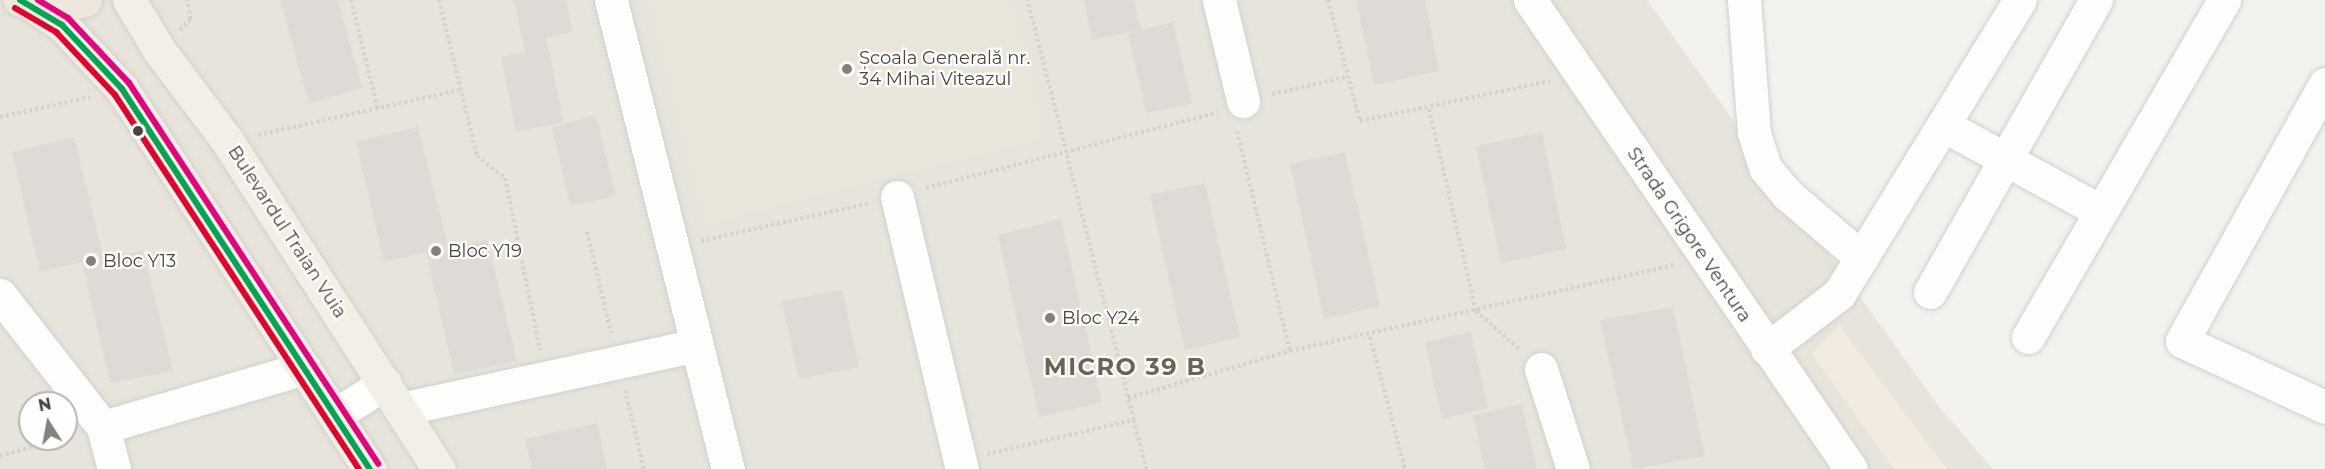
<!DOCTYPE html>
<html>
<head>
<meta charset="utf-8">
<style>
	body { margin:0 }
	#map { position:relative; width:2325px; height:469px; overflow:hidden; background:#f4f2ee; font-family:Montserrat,sans-serif }
	div>[style] { position:absolute }
	.residential>* { inset:0; background:#e7e4dc }
	.commercial>* { inset:0; background:#f3ebdf }
	.education>* { inset:0; background:#eae5da }
	.building>* { inset:0; background:#dedbd6 }
	.path>* { height:4px; margin-top:-2px; transform-origin:0; background:repeating-linear-gradient(90deg,#d3d2cc 0 3px,transparent 0 6px) }
	.roads { filter:drop-shadow(0 0 2px #d2d0cb) drop-shadow(0 0 2px #d2d0cb) }
	.minor>* { height:33px; margin:-16.5px; padding:0 16.5px; transform-origin:16.5px; border-radius:16.5px; background:#fdfdfc }
	.major>* { height:33px; margin:-16.5px; padding:0 16.5px; transform-origin:16.5px; border-radius:16.5px; background:#f2efe6 }
	.highway>* { height:33px; margin:-16.5px; padding:0 16.5px; transform-origin:16.5px; border-radius:16.5px; background:#ede8db }
	.bus-1>* { height:6px; margin:-3px; padding:0 3px; transform-origin:3px; border-radius:3px; background:#00a651 }
	.bus-2>* { height:6px; margin:-3px; padding:0 3px; transform-origin:3px; border-radius:3px; background:#e4002b }
	.bus-3>* { height:6px; margin:-3px; padding:0 3px; transform-origin:3px; border-radius:3px; background:#e5007d }
	.dots>* { width:16px; height:16px; translate:-50% -50%; box-sizing:border-box; border:3px solid #fff; border-radius:50% }
	span { translate:-50% -50%; white-space:nowrap; text-align:center; line-height:1.15; -webkit-text-stroke:4.5px #fff; paint-order:stroke }
	.poi-label { font-size:18px; color:#4b4439 }
	.left { translate:0 -50%; text-align:left }
	.street-label { font-size:18px; color:#4b4439 }
	.district-label { font-size:24px; color:#6e6250; font-weight:700; letter-spacing:1.5px }
	.north { position:absolute; left:18px; top:391px; width:60px; height:60px; box-sizing:border-box; background:#fff; border:2px solid #b7b4b0; border-radius:50%; rotate:349deg; font-size:16px; font-weight:700; line-height:24px; text-align:center; color:#4b4439 }
	.north::after { content:''; display:block; margin:auto; width:21px; height:27px; background:#868178; clip-path:polygon(50% 0,100% 100%,50% 72%,0 100%) }
</style>
</head>
<body>
<div id="map">
	<div class="residential">
		<div style="clip-path:polygon(evenodd,0 0,1647px 0,1939px 407px,1993px 469px,0 469px,0 0,30px 403px,66px 403px,66px 439px,30px 439px,30px 403px)"></div>
	</div>
	<div class="commercial">
		<div style="clip-path:polygon(1839px 325px,1947px 469px,1894px 469px,1812px 354px)"></div>
	</div>
	<div class="education">
		<div style="clip-path:polygon(647px 0,1012px 0,1047px 138px,704px 226px)"></div>
	</div>
	<div class="building">
		<div style="clip-path:polygon(280px 0,338px 0,362px 87px,309px 104px)"></div>
		<div style="clip-path:polygon(514px 0,566px 0,573px 31px,546px 38px,564px 122px,516px 132px,501px 57px,525px 52px)"></div>
		<div style="clip-path:polygon(1084px 0,1134px 0,1141px 30px,1092px 40px)"></div>
		<div style="clip-path:polygon(1356px 0,1425px 0,1439px 71px,1374px 85px)"></div>
		<div style="clip-path:polygon(1173px 22px,1192px 104px,1146px 113px,1128px 34px)"></div>
		<div style="clip-path:polygon(596px 115px,616px 196px,570px 206px,552px 127px)"></div>
		<div style="clip-path:polygon(418px 127px,449px 249px,487px 240px,517px 361px,454px 374px,426px 252px,384px 262px,356px 142px)"></div>
		<div style="clip-path:polygon(1542px 132px,1566px 249px,1501px 263px,1476px 146px)"></div>
		<div style="clip-path:polygon(74px 137px,104px 259px,143px 250px,173px 371px,110px 383px,82px 262px,40px 272px,12px 152px)"></div>
		<div style="clip-path:polygon(1345px 152px,1380px 306px,1324px 319px,1290px 164px)"></div>
		<div style="clip-path:polygon(1205px 183px,1240px 337px,1185px 350px,1150px 195px)"></div>
		<div style="clip-path:polygon(1061px 219px,1102px 402px,1039px 417px,998px 235px)"></div>
		<div style="clip-path:polygon(842px 290px,859px 367px,799px 379px,782px 301px)"></div>
		<div style="clip-path:polygon(1673px 307px,1705px 456px,1633px 469px,1600px 320px)"></div>
		<div style="clip-path:polygon(1471px 332px,1488px 408px,1442px 419px,1425px 342px)"></div>
		<div style="clip-path:polygon(1522px 404px,1537px 469px,1485px 469px,1473px 415px)"></div>
		<div style="clip-path:polygon(597px 423px,607px 469px,532px 469px,525px 439px)"></div>
	</div>
	<div class="path">
		<div style="left:351px;top:0;width:113px;rotate:76.2deg"></div>
		<div style="left:439px;top:0;width:161px;rotate:76.3deg"></div>
		<div style="left:477px;top:156px;width:36px;rotate:38deg"></div>
		<div style="left:505px;top:178px;width:176px;rotate:78.5deg"></div>
		<div style="left:1328px;top:0;width:125px;rotate:75.2deg"></div>
		<div style="left:1360px;top:121px;width:194px;rotate:-11.9deg"></div>
		<div style="left:180px;top:30px;width:16px;rotate:-45deg"></div>
		<div style="left:191px;top:19px;width:19px;rotate:-102deg"></div>
		<div style="left:1272px;top:94px;width:76px;rotate:-12.9deg"></div>
		<div style="left:1429px;top:109px;width:207px;rotate:76.9deg"></div>
		<div style="left:1476px;top:311px;width:59px;rotate:41.6deg"></div>
		<div style="left:0;top:117px;width:92px;rotate:-12.5deg"></div>
		<div style="left:1237px;top:131px;width:226px;rotate:76.5deg"></div>
		<div style="left:258px;top:135px;width:207px;rotate:-12.6deg"></div>
		<div style="left:926px;top:188px;width:301px;rotate:-14.5deg"></div>
		<div style="left:587px;top:232px;width:104px;rotate:76.6deg"></div>
		<div style="left:701px;top:241px;width:172px;rotate:-12.7deg"></div>
		<div style="left:1370px;top:337px;width:137px;rotate:75.1deg"></div>
		<div style="left:625px;top:390px;width:81px;rotate:76.5deg"></div>
		<div style="left:1128px;top:398px;width:169px;rotate:-16.2deg"></div>
		<div style="left:1290px;top:351px;width:394px;rotate:-12.6deg"></div>
		<div style="left:1134px;top:420px;width:50px;rotate:76.2deg"></div>
		<div style="left:987px;top:454px;width:151px;rotate:-13deg"></div>
		<div style="left:1134px;top:420px;width:433px;rotate:-104.2deg"></div>
		<div style="left:0;top:456px;width:62px;rotate:-15.8deg"></div>
	</div>
	<div class="roads">
		<div class="minor">
			<div style="left:611px;top:0;width:483px;rotate:76deg"></div>
			<div style="left:1219px;top:0;width:104px;rotate:76.6deg"></div>
			<div style="left:1530px;top:0;width:568px;rotate:55.61deg"></div>
			<div style="left:1744px;top:0;width:133px;rotate:85.7deg"></div>
			<div style="left:1754px;top:133px;width:38px;rotate:72deg"></div>
			<div style="left:1766px;top:169px;width:34px;rotate:50deg"></div>
			<div style="left:1788px;top:195px;width:97px;rotate:40.4deg"></div>
			<div style="left:2325px;top:84px;width:294px;rotate:119.1deg"></div>
			<div style="left:2182px;top:341px;width:157px;rotate:24.8deg"></div>
			<div style="left:1943px;top:125px;width:179px;rotate:28.7deg"></div>
			<div style="left:897px;top:197px;width:280px;rotate:76.6deg"></div>
			<div style="left:1930px;top:292px;width:336px;rotate:-60.4deg"></div>
			<div style="left:0;top:295px;width:167px;rotate:52deg"></div>
			<div style="left:2028px;top:337px;width:390px;rotate:-59.8deg"></div>
			<div style="left:1767px;top:349px;width:91px;rotate:-37.4deg"></div>
			<div style="left:1839px;top:294px;width:345px;rotate:-58.4deg"></div>
			<div style="left:1541px;top:369px;width:105px;rotate:72.3deg"></div>
			<div style="left:401px;top:409px;width:299px;rotate:-12.2deg"></div>
			<div style="left:335px;top:415px;width:59px;rotate:-32.6deg"></div>
			<div style="left:114px;top:469px;width:43px;rotate:-104.7deg"></div>
			<div style="left:103px;top:427px;width:210px;rotate:-16.3deg"></div>
		</div>
		<div class="major">
			<div style="left:129px;top:0;width:58px;rotate:59deg"></div>
			<div style="left:159px;top:50px;width:115px;rotate:53.1deg"></div>
			<div style="left:228px;top:142px;width:389px;rotate:57.2deg"></div>
			<div style="left:34px;top:6px;width:34px;rotate:34deg"></div>
			<div style="left:62px;top:25px;width:88px;rotate:46.8deg"></div>
			<div style="left:122px;top:89px;width:454px;rotate:56.9deg"></div>
		</div>
		<div class="highway">
			<div style="left:20px;top:0;width:41px;rotate:9.9deg"></div>
			<div style="left:60px;top:7px;width:26px;rotate:-16deg"></div>
		</div>
	</div>
	<div class="bus-1">
		<div style="left:20px;top:0;width:49px;rotate:30.8deg"></div>
		<div style="left:62px;top:25px;width:88px;rotate:46.8deg"></div>
		<div style="left:122px;top:89px;width:454px;rotate:56.9deg"></div>
	</div>
	<div class="bus-2">
		<div style="left:15px;top:8px;width:48px;rotate:30.3deg"></div>
		<div style="left:56px;top:32px;width:86px;rotate:46.9deg"></div>
		<div style="left:115px;top:95px;width:447px;rotate:56.9deg"></div>
	</div>
	<div class="bus-3">
		<div style="left:38px;top:0;width:35px;rotate:31deg"></div>
		<div style="left:68px;top:18px;width:89px;rotate:46.8deg"></div>
		<div style="left:129px;top:83px;width:455px;rotate:56.8deg"></div>
	</div>
	<div class="dots">
		<div style="left:847px;top:69px;background:#868178"></div>
		<div style="left:138px;top:131px;background:#4b4439"></div>
		<div style="left:436px;top:251px;background:#868178"></div>
		<div style="left:91px;top:261px;background:#868178"></div>
		<div style="left:1050px;top:318px;background:#868178"></div>
	</div>
	<div class="poi-label">
		<span class="left" style="left:859px;top:69px">Școala Generală nr.<br>34 Mihai Viteazul</span>
		<span class="left" style="left:448px;top:251px">Bloc Y19</span>
		<span class="left" style="left:103px;top:261px">Bloc Y13</span>
		<span class="left" style="left:1062px;top:318px">Bloc Y24</span>
	</div>
	<div class="street-label">
		<span style="left:287px;top:232px;rotate:57deg">Bulevardul Traian Vuia</span>
		<span style="left:1689px;top:235px;rotate:56deg">Strada Grigore Ventura</span>
	</div>
	<div class="district-label">
		<span style="left:1125px;top:367px">MICRO 39 B</span>
	</div>
	<div class="north">N</div>
</div>
</body>
</html>
